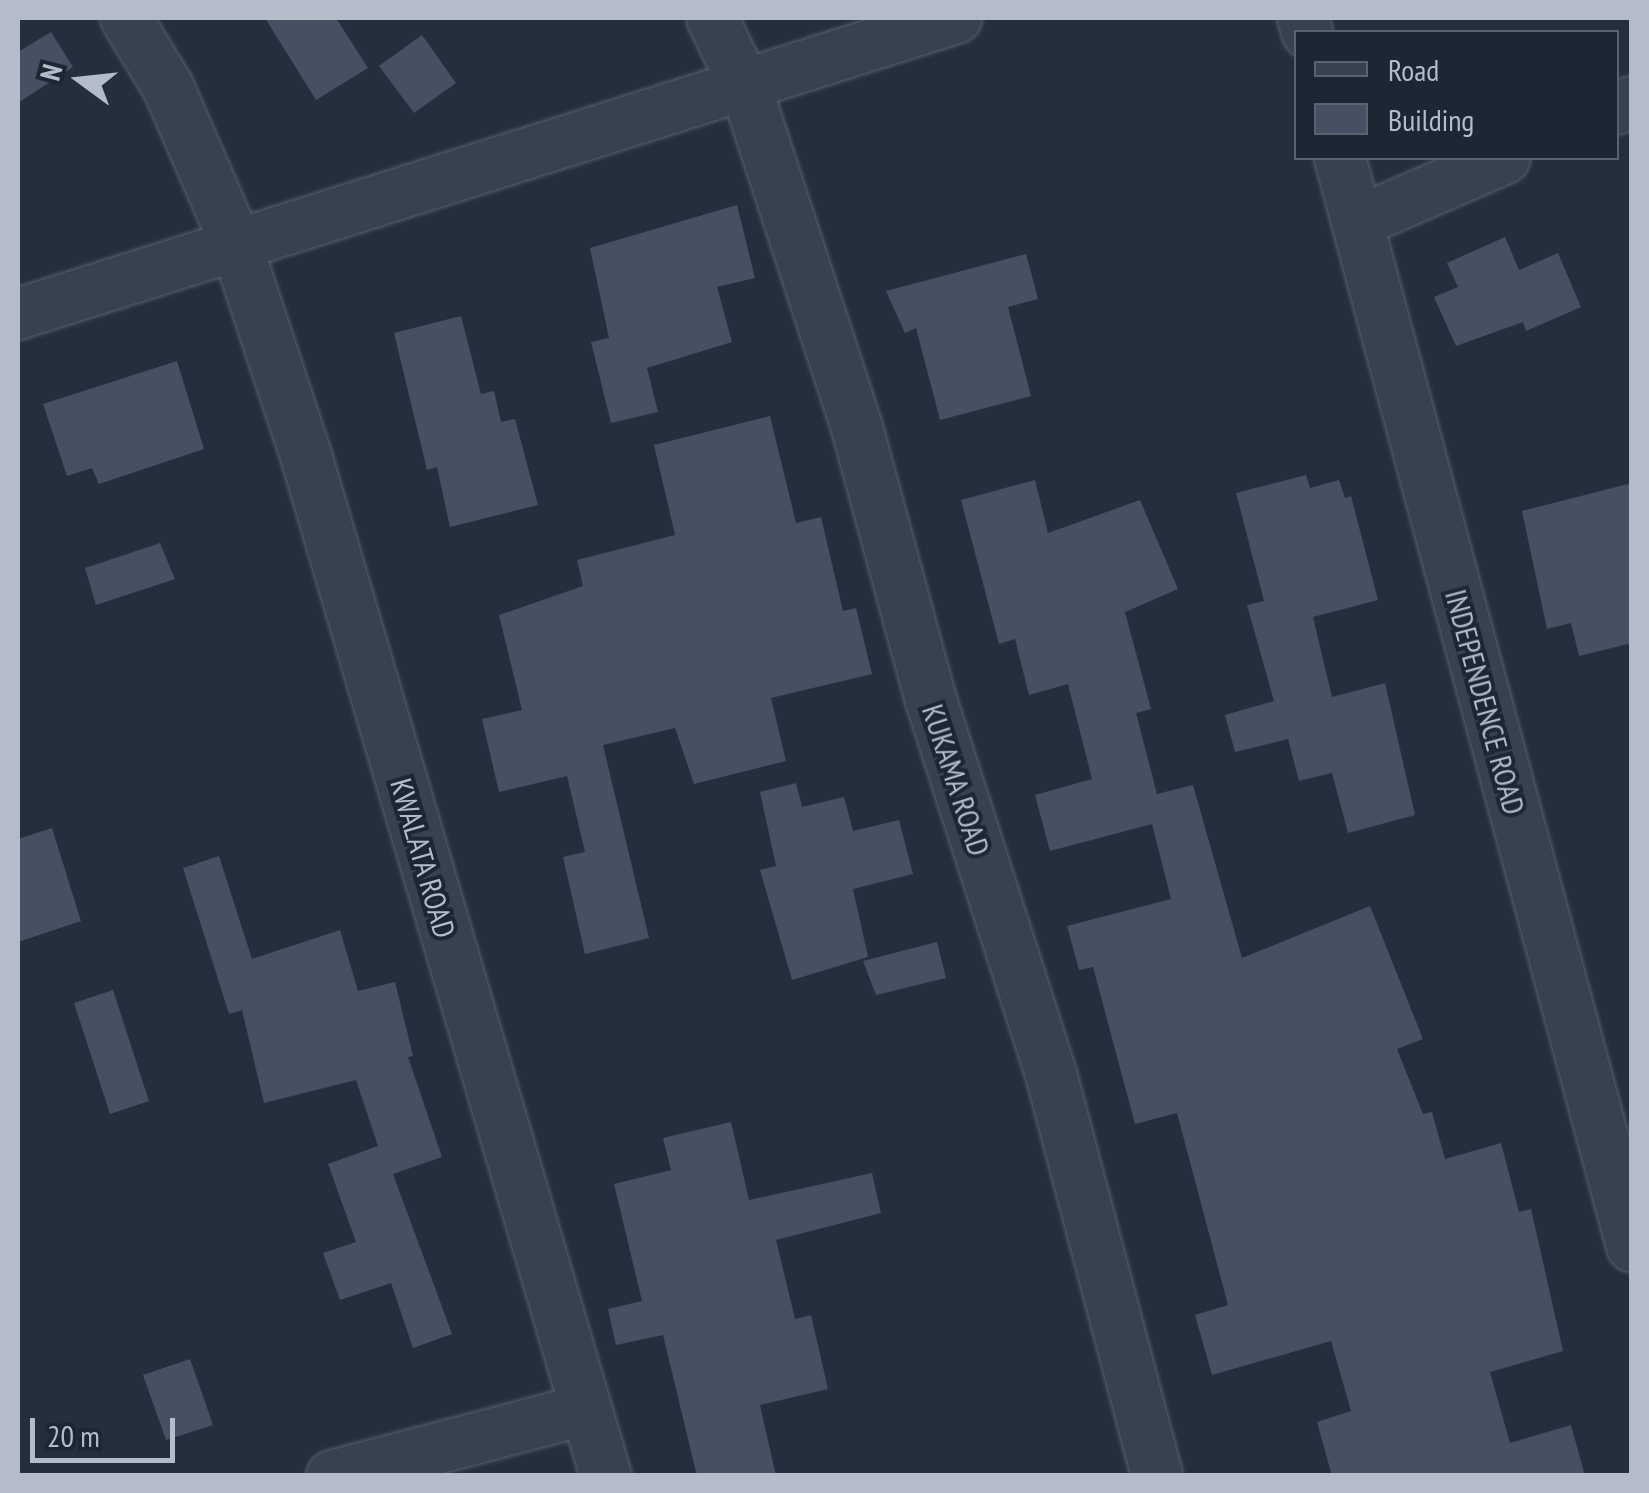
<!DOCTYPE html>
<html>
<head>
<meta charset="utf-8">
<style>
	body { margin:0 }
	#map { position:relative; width:1649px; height:1493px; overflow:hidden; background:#242f3e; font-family:"PT Sans Narrow",sans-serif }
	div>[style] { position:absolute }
	.building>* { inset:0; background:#455162 }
	.roads { filter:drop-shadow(0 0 2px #565f6c) drop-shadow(0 0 2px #565f6c) }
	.minor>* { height:50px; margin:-25px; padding:0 25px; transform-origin:25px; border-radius:25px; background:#38414e }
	span { translate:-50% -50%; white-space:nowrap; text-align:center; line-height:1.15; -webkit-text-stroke:8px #1d2633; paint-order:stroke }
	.street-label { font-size:30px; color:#b4bcc9 }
	.frame { position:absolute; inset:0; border:20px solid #b4bcc9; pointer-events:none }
	.legend { position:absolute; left:1294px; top:30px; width:325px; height:130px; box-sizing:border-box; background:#1d2633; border:2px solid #59626f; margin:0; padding:12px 18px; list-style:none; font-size:30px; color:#b4bcc9 }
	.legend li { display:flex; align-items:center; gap:20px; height:50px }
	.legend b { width:50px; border:2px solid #59626f }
	.north { position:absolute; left:30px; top:30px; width:100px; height:100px; -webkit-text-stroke:8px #1d2633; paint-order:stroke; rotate:285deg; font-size:28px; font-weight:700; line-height:40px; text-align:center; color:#b4bcc9 }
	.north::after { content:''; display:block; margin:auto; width:35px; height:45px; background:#b4bcc9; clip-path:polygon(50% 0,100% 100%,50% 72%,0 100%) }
	.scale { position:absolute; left:30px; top:1418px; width:145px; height:45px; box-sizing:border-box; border:5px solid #b4bcc9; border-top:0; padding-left:12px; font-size:30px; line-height:35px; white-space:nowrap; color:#b4bcc9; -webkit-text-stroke:8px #1d2633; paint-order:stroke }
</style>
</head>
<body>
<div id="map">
	<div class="building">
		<div style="clip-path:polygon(265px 18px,336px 18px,368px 68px,316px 100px)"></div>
		<div style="clip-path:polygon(51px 32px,73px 67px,18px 103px,18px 52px)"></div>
		<div style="clip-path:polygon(422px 35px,456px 83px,414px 113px,379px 66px)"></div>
		<div style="clip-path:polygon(737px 205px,755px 278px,717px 287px,732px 342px,647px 368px,658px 412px,611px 423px,591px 342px,609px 338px,590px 248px)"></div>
		<div style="clip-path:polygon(1505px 237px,1519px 270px,1558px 253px,1581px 307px,1526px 331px,1523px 322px,1456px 346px,1434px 297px,1458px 287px,1447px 263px)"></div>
		<div style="clip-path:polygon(1026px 254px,1038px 299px,1008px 307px,1031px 396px,940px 420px,916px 328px,905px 333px,886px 291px)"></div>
		<div style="clip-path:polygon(461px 316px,481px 394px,494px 391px,501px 422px,515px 419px,538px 505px,450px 527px,437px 467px,427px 470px,394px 333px)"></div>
		<div style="clip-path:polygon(177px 361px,204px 449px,99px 484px,92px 468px,67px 476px,43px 404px)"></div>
		<div style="clip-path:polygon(770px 416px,796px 523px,821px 517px,843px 611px,856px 608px,872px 674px,771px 698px,786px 761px,694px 784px,675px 728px,603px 745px,649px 938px,585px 954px,563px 857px,585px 852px,567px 776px,499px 792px,482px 719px,522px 710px,499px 615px,583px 586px,577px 560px,675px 535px,654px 445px)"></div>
		<div style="clip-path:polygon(1306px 475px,1310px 488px,1339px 480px,1345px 498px,1351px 496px,1378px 600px,1313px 617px,1332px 697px,1385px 683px,1415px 815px,1348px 833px,1332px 773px,1299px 781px,1288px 739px,1235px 752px,1225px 715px,1274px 701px,1247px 605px,1264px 601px,1236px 493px)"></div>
		<div style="clip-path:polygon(1035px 480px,1048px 533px,1140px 500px,1178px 589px,1125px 612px,1151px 709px,1136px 713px,1157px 794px,1193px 785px,1242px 958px,1370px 906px,1423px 1039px,1397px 1049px,1423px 1114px,1432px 1112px,1445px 1159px,1501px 1143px,1519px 1212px,1531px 1209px,1563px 1351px,1490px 1372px,1510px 1443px,1571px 1425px,1585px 1476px,1332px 1476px,1317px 1422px,1351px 1411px,1331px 1341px,1212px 1375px,1195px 1315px,1228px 1305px,1177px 1113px,1135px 1124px,1093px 967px,1079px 970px,1067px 926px,1171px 899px,1152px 824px,1050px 851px,1035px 795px,1092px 779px,1068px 684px,1029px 695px,1015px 639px,999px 644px,961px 500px)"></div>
		<div style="clip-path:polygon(1632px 483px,1632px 643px,1579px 656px,1571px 623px,1547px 629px,1522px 511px)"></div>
		<div style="clip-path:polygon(160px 543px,175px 579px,96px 605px,85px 568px)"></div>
		<div style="clip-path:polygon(796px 783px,802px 807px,844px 797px,853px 831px,899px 820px,913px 874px,853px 889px,868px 957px,792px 980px,760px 870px,776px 866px,760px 792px)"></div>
		<div style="clip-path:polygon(52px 828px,81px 921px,18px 942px,18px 839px)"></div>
		<div style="clip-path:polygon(219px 856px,252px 959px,340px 930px,358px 991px,395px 982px,413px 1056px,408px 1057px,442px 1157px,393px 1174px,452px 1334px,413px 1348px,391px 1283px,340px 1300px,323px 1253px,356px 1242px,328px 1164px,378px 1146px,356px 1080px,264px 1103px,242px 1010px,229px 1014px,183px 868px)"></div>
		<div style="clip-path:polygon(937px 942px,946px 978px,876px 995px,863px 961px)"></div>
		<div style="clip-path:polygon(113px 990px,149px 1101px,110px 1114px,74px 1003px)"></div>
		<div style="clip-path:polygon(731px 1122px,749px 1200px,872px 1173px,881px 1213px,776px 1240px,795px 1319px,811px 1315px,828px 1389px,760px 1405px,776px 1476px,697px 1476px,663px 1335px,616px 1345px,608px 1309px,642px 1301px,614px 1184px,671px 1170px,663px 1138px)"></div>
		<div style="clip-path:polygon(190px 1359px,213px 1425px,166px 1440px,143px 1375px)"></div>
	</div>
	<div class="roads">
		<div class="minor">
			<div style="left:126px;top:18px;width:81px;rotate:58.7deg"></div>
			<div style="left:168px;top:87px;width:168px;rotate:66.5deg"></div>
			<div style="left:235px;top:241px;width:230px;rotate:71.7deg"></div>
			<div style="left:307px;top:459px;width:1060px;rotate:73.62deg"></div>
			<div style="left:712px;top:18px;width:78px;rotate:64.1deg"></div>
			<div style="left:746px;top:88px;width:358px;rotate:71.9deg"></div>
			<div style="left:857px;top:428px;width:279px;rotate:74.8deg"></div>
			<div style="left:930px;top:697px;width:396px;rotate:72.2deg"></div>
			<div style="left:1051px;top:1074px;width:416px;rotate:75.2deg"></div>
			<div style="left:1303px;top:18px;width:15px;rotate:74deg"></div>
			<div style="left:1616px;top:109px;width:17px;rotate:-24deg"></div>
			<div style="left:1340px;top:158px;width:1127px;rotate:74.98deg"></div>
			<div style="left:1358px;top:222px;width:160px;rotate:-23.5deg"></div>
			<div style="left:18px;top:314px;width:984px;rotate:-17.51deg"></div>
			<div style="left:332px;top:1476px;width:260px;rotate:-14.7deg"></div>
		</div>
	</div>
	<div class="street-label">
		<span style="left:1485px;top:702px;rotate:75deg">INDEPENDENCE ROAD</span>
		<span style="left:956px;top:780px;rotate:72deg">KUKAMA ROAD</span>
		<span style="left:423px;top:858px;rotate:74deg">KWALATA ROAD</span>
	</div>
	<div class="frame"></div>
	<ul class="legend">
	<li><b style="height:12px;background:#38414e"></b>Road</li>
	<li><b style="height:28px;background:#455162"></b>Building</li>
	</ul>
	<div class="north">N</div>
	<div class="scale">20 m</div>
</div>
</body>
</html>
